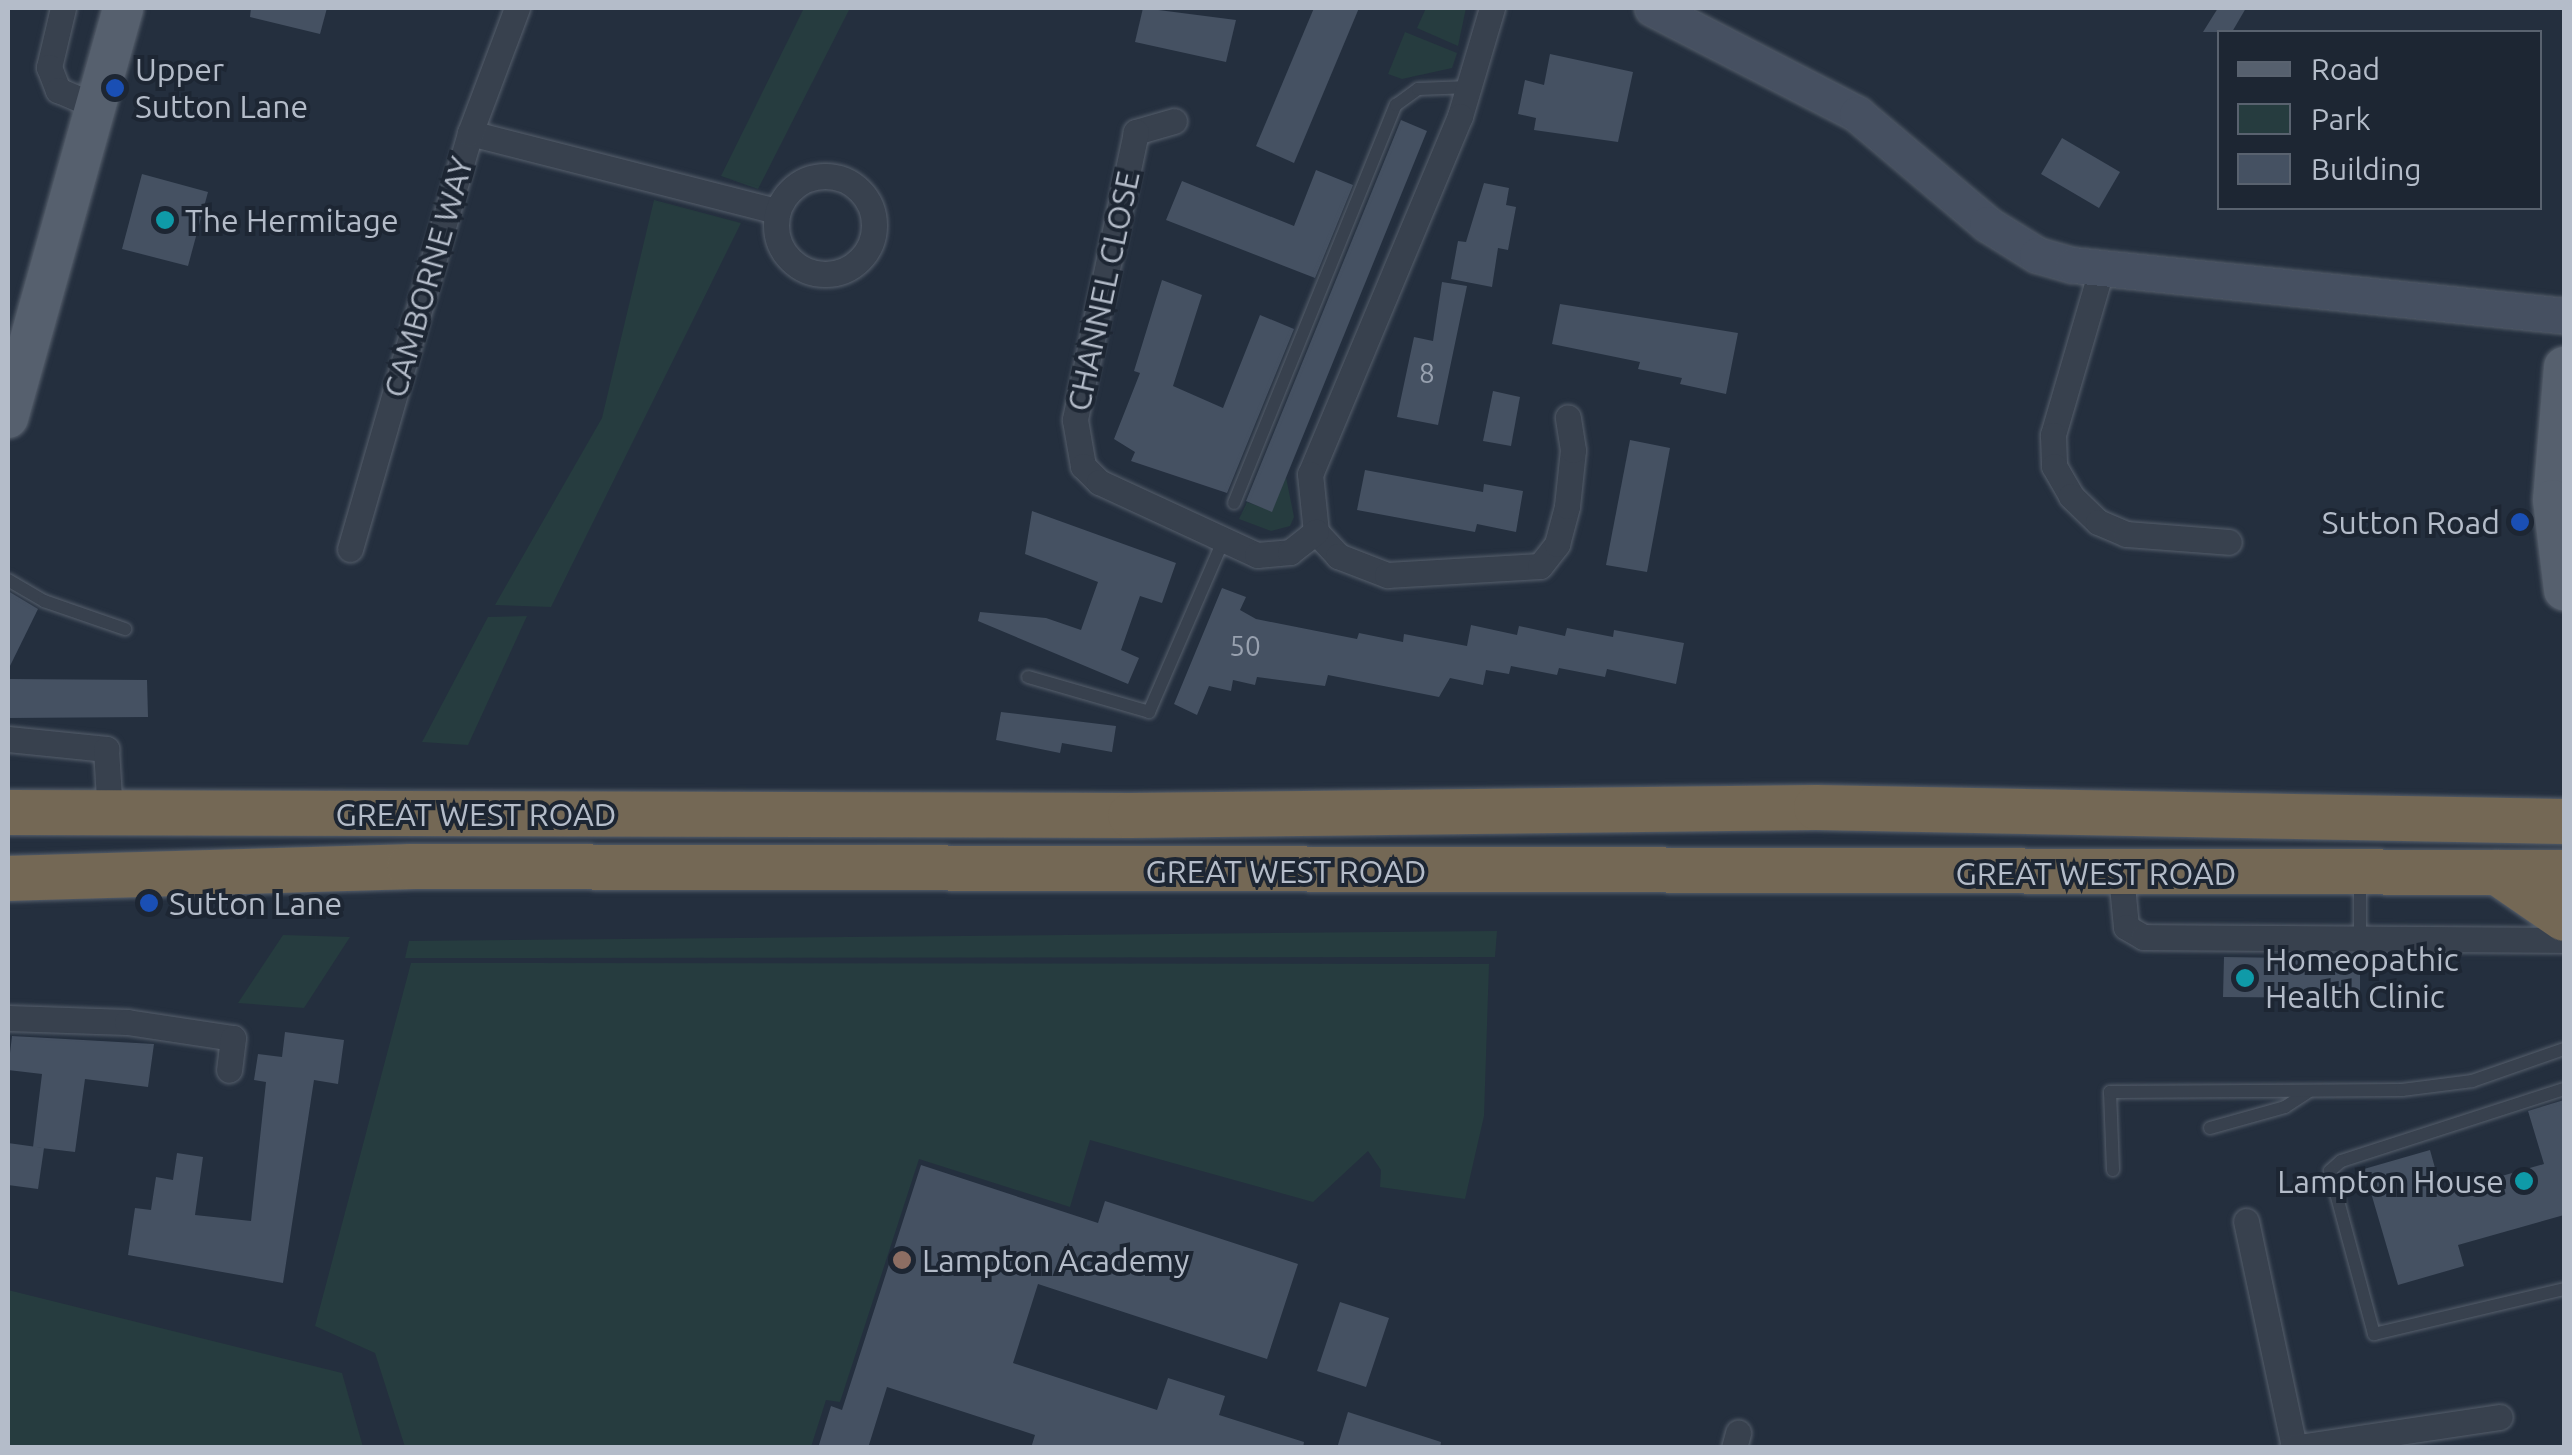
<!DOCTYPE html>
<html>
<head>
<meta charset="utf-8">
<style>
	body { margin:0 }
	#map { position:relative; width:2572px; height:1455px; overflow:hidden; background:#242f3e; font-family:Ubuntu,sans-serif }
	div>[style] { position:absolute }
	.green>* { inset:0; background:#263c3f }
	.building>* { inset:0; background:#455162 }
	.roads { filter:drop-shadow(0 0 2px #565f6c) drop-shadow(0 0 2px #565f6c) }
	.lane>* { height:12px; margin:-6px; padding:0 6px; transform-origin:6px; border-radius:6px; background:#38414e }
	.street>* { height:25px; margin:-12.5px; padding:0 12.5px; transform-origin:12.5px; border-radius:12.5px; background:#38414e }
	.street>.ring { margin:-12.5px; padding:0; box-sizing:content-box; background:none; border:25px solid #38414e; border-radius:50% }
	.secondary>* { height:35px; margin:-17.5px; padding:0 17.5px; transform-origin:17.5px; border-radius:17.5px; background:#465061 }
	.primary>* { height:40px; margin:-20px; padding:0 20px; transform-origin:20px; border-radius:20px; background:#56606e }
	.highway>* { height:45px; margin:-22.5px; padding:0 22.5px; transform-origin:22.5px; border-radius:22.5px; background:#746855 }
	.dots>* { width:28px; height:28px; translate:-50% -50%; box-sizing:border-box; border:5px solid #1d2633; border-radius:50% }
	span { translate:-50% -50%; white-space:nowrap; text-align:center; line-height:1.15; -webkit-text-stroke:8px #1d2633; paint-order:stroke }
	.number-label { font-size:28px; color:#98a1af }
	.number-label span { -webkit-text-stroke-width:0 }
	.poi-label { font-size:32px; color:#b4bcc9 }
	.left { translate:0 -50%; text-align:left }
	.right { translate:-100% -50%; text-align:right }
	.street-label { font-size:32px; color:#b4bcc9 }
	.frame { position:absolute; inset:0; border:10px solid #b4bcc9; pointer-events:none }
	.legend { position:absolute; left:2217px; top:30px; width:325px; height:180px; box-sizing:border-box; background:#1d2633; border:2px solid #59626f; margin:0; padding:12px 18px; list-style:none; font-size:30px; color:#b4bcc9 }
	.legend li { display:flex; align-items:center; gap:20px; height:50px }
	.legend b { width:50px; border:2px solid #59626f }
</style>
</head>
<body>
<div id="map">
	<div class="green">
		<div style="clip-path:polygon(804px 8px,850px 8px,758px 189px,721px 176px)"></div>
		<div style="clip-path:polygon(1426px 8px,1466px 8px,1458px 46px,1417px 28px)"></div>
		<div style="clip-path:polygon(1405px 32px,1457px 53px,1452px 68px,1402px 79px,1388px 74px)"></div>
		<div style="clip-path:polygon(654px 200px,741px 223px,551px 607px,495px 605px,602px 418px)"></div>
		<div style="clip-path:polygon(1286px 477px,1294px 517px,1290px 526px,1271px 531px,1239px 519px,1247px 502px,1272px 511px)"></div>
		<div style="clip-path:polygon(527px 616px,468px 745px,422px 742px,488px 617px)"></div>
		<div style="clip-path:polygon(1497px 931px,1495px 957px,405px 958px,409px 941px)"></div>
		<div style="clip-path:polygon(283px 935px,350px 937px,304px 1008px,238px 1003px)"></div>
		<div style="clip-path:polygon(411px 963px,1489px 964px,1484px 1116px,1465px 1199px,1380px 1187px,1381px 1170px,1368px 1151px,1313px 1202px,1090px 1140px,1070px 1207px,919px 1159px,840px 1402px,826px 1400px,811px 1447px,405px 1447px,375px 1353px,315px 1326px)"></div>
		<div style="clip-path:polygon(8px 1290px,342px 1373px,363px 1447px,8px 1447px)"></div>
	</div>
	<div class="building">
		<div style="clip-path:polygon(251px 8px,327px 8px,320px 34px,250px 17px)"></div>
		<div style="clip-path:polygon(1143px 8px,1236px 20px,1226px 62px,1135px 42px)"></div>
		<div style="clip-path:polygon(1314px 8px,1359px 8px,1294px 163px,1256px 146px)"></div>
		<div style="clip-path:polygon(2218px 8px,2246px 8px,2232px 32px,2203px 32px)"></div>
		<div style="clip-path:polygon(1550px 54px,1633px 72px,1618px 142px,1534px 130px,1536px 118px,1518px 114px,1525px 80px,1544px 85px)"></div>
		<div style="clip-path:polygon(1401px 120px,1427px 131px,1272px 512px,1246px 501px)"></div>
		<div style="clip-path:polygon(2062px 138px,2120px 172px,2099px 208px,2041px 174px)"></div>
		<div style="clip-path:polygon(1316px 170px,1353px 185px,1315px 278px,1166px 220px,1182px 181px,1294px 226px)"></div>
		<div style="clip-path:polygon(142px 174px,208px 192px,188px 266px,122px 249px)"></div>
		<div style="clip-path:polygon(1484px 183px,1509px 188px,1506px 205px,1516px 207px,1508px 250px,1498px 248px,1492px 287px,1451px 279px,1458px 241px,1466px 242px)"></div>
		<div style="clip-path:polygon(1162px 280px,1202px 295px,1173px 386px,1223px 408px,1260px 315px,1294px 329px,1227px 493px,1131px 461px,1135px 452px,1114px 439px,1140px 373px,1134px 371px)"></div>
		<div style="clip-path:polygon(1442px 282px,1467px 286px,1438px 425px,1397px 417px,1414px 337px,1433px 341px)"></div>
		<div style="clip-path:polygon(1560px 304px,1738px 333px,1726px 394px,1680px 384px,1682px 378px,1638px 369px,1640px 362px,1552px 344px)"></div>
		<div style="clip-path:polygon(1493px 391px,1520px 397px,1511px 446px,1483px 441px)"></div>
		<div style="clip-path:polygon(1630px 440px,1670px 448px,1647px 572px,1606px 565px)"></div>
		<div style="clip-path:polygon(1365px 470px,1483px 492px,1484px 484px,1523px 491px,1516px 532px,1477px 524px,1475px 532px,1357px 510px)"></div>
		<div style="clip-path:polygon(1032px 511px,1176px 563px,1162px 603px,1140px 596px,1121px 650px,1139px 658px,1128px 684px,978px 621px,980px 612px,1046px 618px,1081px 630px,1098px 582px,1025px 554px)"></div>
		<div style="clip-path:polygon(1222px 588px,1246px 597px,1240px 610px,1256px 619px,1357px 639px,1359px 633px,1403px 642px,1404px 634px,1467px 646px,1471px 625px,1517px 635px,1519px 626px,1565px 636px,1567px 628px,1613px 637px,1614px 630px,1684px 643px,1676px 684px,1607px 669px,1605px 677px,1559px 668px,1557px 675px,1511px 666px,1509px 674px,1486px 670px,1483px 685px,1450px 678px,1439px 697px,1328px 675px,1325px 686px,1257px 677px,1255px 685px,1233px 680px,1231px 691px,1209px 686px,1197px 715px,1174px 704px)"></div>
		<div style="clip-path:polygon(8px 591px,38px 609px,8px 670px)"></div>
		<div style="clip-path:polygon(8px 679px,147px 680px,148px 717px,8px 718px)"></div>
		<div style="clip-path:polygon(1001px 712px,1116px 726px,1112px 752px,1062px 743px,1060px 753px,996px 740px)"></div>
		<div style="clip-path:polygon(2224px 957px,2360px 959px,2360px 998px,2223px 997px)"></div>
		<div style="clip-path:polygon(285px 1032px,344px 1040px,338px 1084px,314px 1080px,283px 1283px,128px 1255px,135px 1208px,151px 1210px,156px 1177px,173px 1180px,177px 1153px,203px 1157px,195px 1215px,251px 1221px,266px 1082px,254px 1080px,258px 1054px,282px 1057px)"></div>
		<div style="clip-path:polygon(12px 1036px,154px 1044px,148px 1087px,85px 1079px,75px 1152px,33px 1147px,42px 1074px,8px 1070px)"></div>
		<div style="clip-path:polygon(2564px 1100px,2564px 1215px,2458px 1245px,2464px 1266px,2398px 1285px,2364px 1169px,2430px 1150px,2442px 1193px,2544px 1164px,2528px 1111px)"></div>
		<div style="clip-path:polygon(8px 1143px,44px 1148px,38px 1189px,8px 1185px)"></div>
		<div style="clip-path:polygon(921px 1165px,1098px 1223px,1105px 1201px,1298px 1264px,1267px 1359px,1038px 1284px,1013px 1363px,1157px 1410px,1168px 1378px,1225px 1396px,1219px 1415px,1304px 1442px,1303px 1448px,1031px 1448px,1035px 1435px,887px 1387px,868px 1448px,818px 1448px,831px 1406px,842px 1410px)"></div>
		<div style="clip-path:polygon(1340px 1302px,1389px 1318px,1366px 1387px,1317px 1371px)"></div>
		<div style="clip-path:polygon(1348px 1412px,1441px 1442px,1440px 1448px,1337px 1448px)"></div>
	</div>
	<div class="roads">
		<div class="lane">
			<div style="left:1234px;top:503px;width:430px;rotate:-67.9deg"></div>
			<div style="left:1396px;top:105px;width:27px;rotate:-36deg"></div>
			<div style="left:1418px;top:89px;width:51px;rotate:-2.2deg"></div>
			<div style="left:8px;top:580px;width:42px;rotate:30.3deg"></div>
			<div style="left:44px;top:601px;width:86px;rotate:19.1deg"></div>
			<div style="left:1028px;top:677px;width:126px;rotate:16.1deg"></div>
			<div style="left:1149px;top:712px;width:189px;rotate:-66.6deg"></div>
			<div style="left:2360px;top:878px;width:62px;rotate:90deg"></div>
			<div style="left:2564px;top:1089px;width:234px;rotate:162.1deg"></div>
			<div style="left:2341px;top:1161px;width:15px;rotate:138deg"></div>
			<div style="left:2330px;top:1171px;width:169px;rotate:74.9deg"></div>
			<div style="left:2374px;top:1334px;width:195px;rotate:-13.3deg"></div>
			<div style="left:2210px;top:1128px;width:78px;rotate:-15.6deg"></div>
			<div style="left:2285px;top:1107px;width:27px;rotate:-33deg"></div>
			<div style="left:2113px;top:1170px;width:78px;rotate:-92.2deg"></div>
			<div style="left:2110px;top:1092px;width:292px;rotate:-0.4deg"></div>
			<div style="left:2402px;top:1090px;width:71px;rotate:-7.3deg"></div>
			<div style="left:2472px;top:1081px;width:97px;rotate:-19.2deg"></div>
		</div>
		<div class="street">
			<div style="left:63px;top:8px;width:61px;rotate:103.3deg"></div>
			<div style="left:49px;top:67px;width:25px;rotate:69deg"></div>
			<div style="left:58px;top:90px;width:46px;rotate:23.2deg"></div>
			<div style="left:1492px;top:8px;width:113px;rotate:106.5deg"></div>
			<div style="left:1460px;top:116px;width:388px;rotate:112.7deg"></div>
			<div style="left:1310px;top:474px;width:58px;rotate:84.1deg"></div>
			<div style="left:1316px;top:532px;width:33px;rotate:47deg"></div>
			<div style="left:1338px;top:556px;width:53px;rotate:21.2deg"></div>
			<div style="left:1387px;top:575px;width:153px;rotate:-3.4deg"></div>
			<div style="left:1540px;top:566px;width:28px;rotate:-52deg"></div>
			<div style="left:1557px;top:544px;width:39px;rotate:-75deg"></div>
			<div style="left:1567px;top:506px;width:56px;rotate:-83.9deg"></div>
			<div style="left:1573px;top:450px;width:33px;rotate:-99deg"></div>
			<div style="left:1174px;top:121px;width:40px;rotate:164deg"></div>
			<div style="left:1136px;top:132px;width:294px;rotate:102deg"></div>
			<div style="left:1075px;top:420px;width:47px;rotate:80.1deg"></div>
			<div style="left:1083px;top:466px;width:23px;rotate:45deg"></div>
			<div style="left:1099px;top:482px;width:174px;rotate:24.8deg"></div>
			<div style="left:1257px;top:555px;width:33px;rotate:-5deg"></div>
			<div style="left:1290px;top:552px;width:33px;rotate:-38deg"></div>
			<div style="left:470px;top:133px;width:317px;rotate:14.3deg"></div>
			<div class="ring" style="left:776px;top:176px;width:73px;height:73px"></div>
			<div style="left:2102px;top:267px;width:175px;rotate:106.3deg"></div>
			<div style="left:2053px;top:435px;width:31px;rotate:88deg"></div>
			<div style="left:2054px;top:466px;width:34px;rotate:60deg"></div>
			<div style="left:2071px;top:496px;width:37px;rotate:44deg"></div>
			<div style="left:2098px;top:522px;width:30px;rotate:23deg"></div>
			<div style="left:2126px;top:534px;width:103px;rotate:4.4deg"></div>
			<div style="left:350px;top:549px;width:433px;rotate:-73.9deg"></div>
			<div style="left:470px;top:133px;width:134px;rotate:-69.4deg"></div>
			<div style="left:8px;top:739px;width:99px;rotate:5.8deg"></div>
			<div style="left:106px;top:749px;width:65px;rotate:86.5deg"></div>
			<div style="left:2121px;top:875px;width:52px;rotate:84.5deg"></div>
			<div style="left:2126px;top:927px;width:20px;rotate:30deg"></div>
			<div style="left:2143px;top:937px;width:421px;rotate:0.4deg"></div>
			<div style="left:8px;top:1018px;width:119px;rotate:1.9deg"></div>
			<div style="left:127px;top:1022px;width:107px;rotate:8.6deg"></div>
			<div style="left:233px;top:1038px;width:32px;rotate:97deg"></div>
			<div style="left:2246px;top:1221px;width:231px;rotate:78deg"></div>
			<div style="left:1734px;top:1448px;width:16px;rotate:-75deg"></div>
			<div style="left:2292px;top:1448px;width:210px;rotate:-8.5deg"></div>
		</div>
		<div class="secondary">
			<div style="left:1652px;top:8px;width:231px;rotate:27.3deg"></div>
			<div style="left:1857px;top:114px;width:170px;rotate:40.2deg"></div>
			<div style="left:1987px;top:224px;width:59px;rotate:31.8deg"></div>
			<div style="left:2037px;top:255px;width:37px;rotate:16deg"></div>
			<div style="left:2073px;top:265px;width:494px;rotate:5.9deg"></div>
		</div>
		<div class="primary">
			<div style="left:2564px;top:367px;width:133px;rotate:94.7deg"></div>
			<div style="left:2553px;top:500px;width:91px;rotate:83deg"></div>
			<div style="left:8px;top:418px;width:426px;rotate:-74.3deg"></div>
		</div>
		<div class="highway">
			<div style="left:8px;top:812px;width:1122px;rotate:0.15deg"></div>
			<div style="left:1130px;top:815px;width:686px;rotate:-0.67deg"></div>
			<div style="left:1816px;top:807px;width:748px;rotate:1.07deg"></div>
			<div style="left:2497px;top:872px;width:81px;rotate:34.5deg"></div>
			<div style="left:8px;top:878px;width:401px;rotate:-1.7deg"></div>
			<div style="left:409px;top:866px;width:2155px;rotate:0.16deg"></div>
		</div>
	</div>
	<div class="dots">
		<div style="left:115px;top:88px;background:#1a4fb4"></div>
		<div style="left:165px;top:220px;background:#0f9aa8"></div>
		<div style="left:2520px;top:522px;background:#1a4fb4"></div>
		<div style="left:149px;top:903px;background:#1a4fb4"></div>
		<div style="left:2245px;top:978px;background:#0f9aa8"></div>
		<div style="left:2524px;top:1181px;background:#0f9aa8"></div>
		<div style="left:902px;top:1260px;background:#8d6e63"></div>
	</div>
	<div class="number-label">
		<span style="left:1427px;top:373px">8</span>
		<span style="left:1245px;top:646px">50</span>
	</div>
	<div class="poi-label">
		<span class="left" style="left:135px;top:88px">Upper<br>Sutton Lane</span>
		<span class="left" style="left:185px;top:220px">The Hermitage</span>
		<span class="right" style="left:2500px;top:522px">Sutton Road</span>
		<span class="left" style="left:169px;top:903px">Sutton Lane</span>
		<span class="left" style="left:2265px;top:978px">Homeopathic<br>Health Clinic</span>
		<span class="right" style="left:2504px;top:1181px">Lampton House</span>
		<span class="left" style="left:922px;top:1260px">Lampton Academy</span>
	</div>
	<div class="street-label">
		<span style="left:428px;top:277px;rotate:-74deg">CAMBORNE WAY</span>
		<span style="left:1103px;top:291px;rotate:-78deg">CHANNEL CLOSE</span>
		<span style="left:476px;top:814px">GREAT WEST ROAD</span>
		<span style="left:1286px;top:871px">GREAT WEST ROAD</span>
		<span style="left:2096px;top:873px">GREAT WEST ROAD</span>
	</div>
	<div class="frame"></div>
	<ul class="legend">
	<li><b style="height:12px;background:#56606e"></b>Road</li>
	<li><b style="height:28px;background:#263c3f"></b>Park</li>
	<li><b style="height:28px;background:#455162"></b>Building</li>
	</ul>
</div>
</body>
</html>
